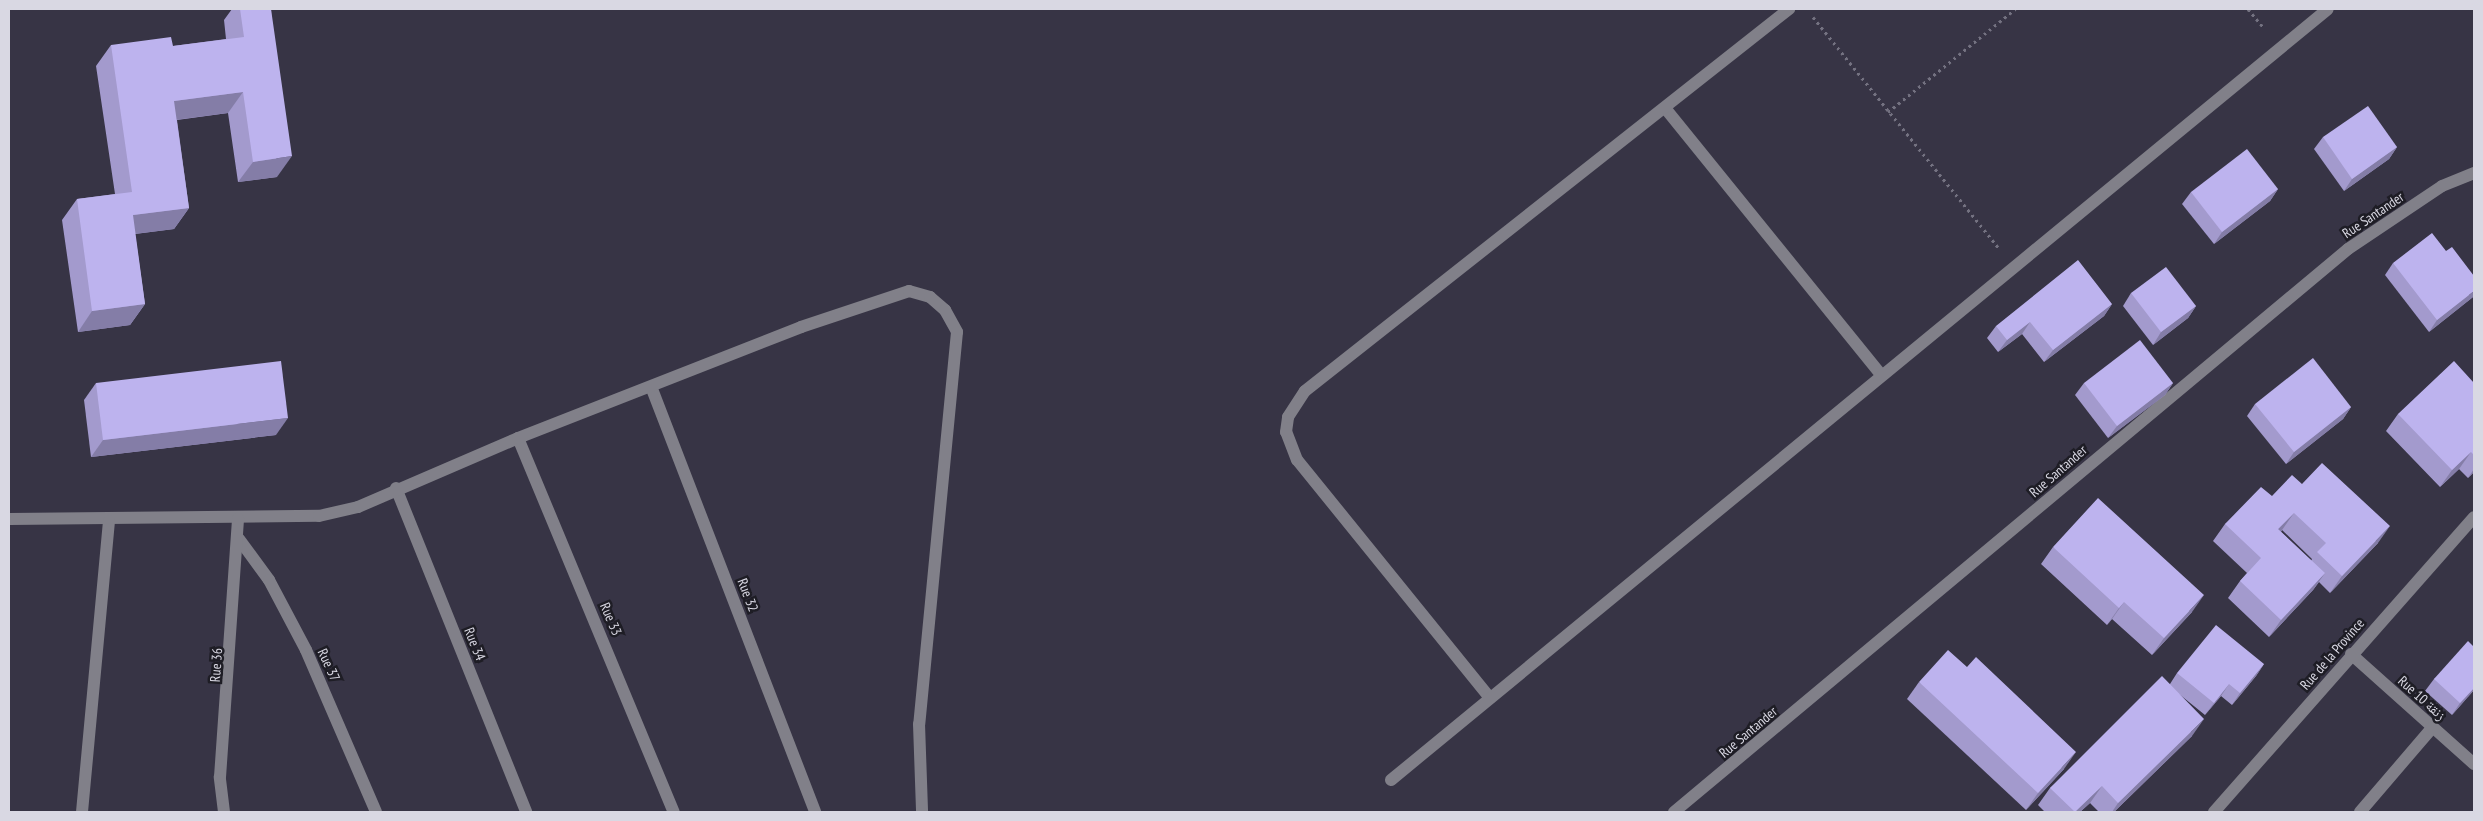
<!DOCTYPE html>
<html>
<head>
<meta charset="utf-8">
<style>
	body { margin:0 }
	#map { position:relative; width:2483px; height:821px; overflow:hidden; background:#373445; font-family:"PT Sans Narrow","Noto Naskh Arabic",sans-serif }
	div>[style] { position:absolute }
	.path>* { height:3px; margin-top:-1.5px; transform-origin:0; background:repeating-linear-gradient(90deg,#747281 0 2.5px,transparent 0 6.5px) }
	.minor>* { height:12px; margin:-6px; padding:0 6px; transform-origin:6px; border-radius:6px; background:#818089 }
	.wall>* { inset:0; background:#a39acd }
	.shaded-wall>* { inset:0; background:#847da7 }
	.building>* { inset:0; background:#bdb3ee }
	span { translate:-50% -50%; white-space:nowrap; text-align:center; line-height:1.15; -webkit-text-stroke:5px #1e1d25; paint-order:stroke }
	.street-label { font-size:14px; color:#d9d8e3 }
	.frame { position:absolute; inset:0; border:10px solid #d9d8e3; pointer-events:none }
</style>
</head>
<body>
<div id="map">
	<div class="path">
		<div style="left:2248px;top:9px;width:25px;rotate:50deg"></div>
		<div style="left:1813px;top:17px;width:297px;rotate:51.2deg"></div>
		<div style="left:1888px;top:112px;width:164px;rotate:-39deg"></div>
	</div>
	<div class="minor">
		<div style="left:1665px;top:108px;width:343px;rotate:51deg"></div>
		<div style="left:652px;top:389px;width:453px;rotate:68.9deg"></div>
		<div style="left:518px;top:438px;width:405px;rotate:67.4deg"></div>
		<div style="left:396px;top:488px;width:349px;rotate:68.1deg"></div>
		<div style="left:9px;top:519px;width:310px;rotate:-0.6deg"></div>
		<div style="left:319px;top:516px;width:40px;rotate:-13deg"></div>
		<div style="left:358px;top:507px;width:174px;rotate:-23.3deg"></div>
		<div style="left:518px;top:438px;width:304px;rotate:-21.4deg"></div>
		<div style="left:801px;top:327px;width:114px;rotate:-18.4deg"></div>
		<div style="left:909px;top:291px;width:22px;rotate:16deg"></div>
		<div style="left:930px;top:297px;width:20px;rotate:41deg"></div>
		<div style="left:945px;top:310px;width:25px;rotate:61deg"></div>
		<div style="left:957px;top:332px;width:394px;rotate:95.5deg"></div>
		<div style="left:919px;top:724px;width:88px;rotate:88deg"></div>
		<div style="left:239px;top:539px;width:51px;rotate:53.8deg"></div>
		<div style="left:269px;top:580px;width:79px;rotate:62.1deg"></div>
		<div style="left:306px;top:650px;width:176px;rotate:66.6deg"></div>
		<div style="left:2351px;top:654px;width:165px;rotate:41.8deg"></div>
		<div style="left:1490px;top:698px;width:306px;rotate:-129deg"></div>
		<div style="left:1297px;top:460px;width:30px;rotate:-111deg"></div>
		<div style="left:1286px;top:432px;width:15px;rotate:-82deg"></div>
		<div style="left:1288px;top:417px;width:31px;rotate:-57deg"></div>
		<div style="left:1305px;top:391px;width:617px;rotate:-38.28deg"></div>
		<div style="left:1391px;top:780px;width:1213px;rotate:-39.45deg"></div>
		<div style="left:82px;top:812px;width:292px;rotate:-84.7deg"></div>
		<div style="left:224px;top:812px;width:35px;rotate:-97deg"></div>
		<div style="left:220px;top:777px;width:259px;rotate:-86deg"></div>
		<div style="left:1674px;top:812px;width:878px;rotate:-39.87deg"></div>
		<div style="left:2348px;top:249px;width:113px;rotate:-33.8deg"></div>
		<div style="left:2442px;top:186px;width:35px;rotate:-22deg"></div>
		<div style="left:2214px;top:812px;width:393px;rotate:-48.6deg"></div>
		<div style="left:2360px;top:812px;width:111px;rotate:-49.4deg"></div>
	</div>
	<div class="wall">
		<div style="clip-path:polygon(232px 9px,271px 9px,277px 177px,238px 182px,228px 113px,177px 120px,189px 208px,174px 229px,135px 234px,145px 304px,130px 325px,78px 332px,62px 220px,77px 199px,115px 194px,96px 66px,111px 45px,173px 46px,226px 39px,224px 20px)"></div>
		<div style="clip-path:polygon(2323px 137px,2397px 147px,2389px 159px,2344px 191px,2314px 149px)"></div>
		<div style="clip-path:polygon(2278px 189px,2270px 201px,2214px 244px,2182px 204px,2191px 192px)"></div>
		<div style="clip-path:polygon(2393px 263px,2473px 297px,2429px 332px,2385px 275px)"></div>
		<div style="clip-path:polygon(2131px 293px,2196px 306px,2188px 318px,2153px 345px,2123px 306px)"></div>
		<div style="clip-path:polygon(2112px 304px,2104px 316px,2044px 362px,2022px 334px,1998px 352px,1987px 338px,1996px 326px)"></div>
		<div style="clip-path:polygon(96px 383px,276px 435px,91px 457px,84px 400px)"></div>
		<div style="clip-path:polygon(2084px 383px,2173px 383px,2165px 395px,2108px 438px,2075px 395px)"></div>
		<div style="clip-path:polygon(2474px 383px,2474px 472px,2468px 478px,2459px 469px,2440px 487px,2386px 431px,2398px 414px)"></div>
		<div style="clip-path:polygon(2255px 404px,2351px 407px,2343px 419px,2286px 464px,2247px 416px)"></div>
		<div style="clip-path:polygon(evenodd,2302px 484px,2378px 543px,2330px 593px,2319px 582px,2313px 590px,2269px 637px,2228px 598px,2240px 581px,2247px 573px,2213px 541px,2225px 524px,2302px 484px,2282px 530px,2312px 559px,2311px 561px,2281px 532px,2282px 530px)"></div>
		<div style="clip-path:polygon(2053px 547px,2192px 612px,2152px 655px,2112px 619px,2107px 625px,2041px 564px)"></div>
		<div style="clip-path:polygon(2474px 647px,2474px 690px,2452px 715px,2425px 691px,2434px 679px)"></div>
		<div style="clip-path:polygon(2264px 664px,2256px 676px,2232px 705px,2221px 696px,2205px 715px,2179px 694px,2192px 736px,2114px 812px,2099px 812px,2090px 803px,2080px 812px,2045px 812px,2038px 805px,2050px 788px,2170px 684px,2177px 673px)"></div>
		<div style="clip-path:polygon(1919px 682px,2064px 769px,2026px 810px,1907px 699px)"></div>
	</div>
	<div class="shaded-wall">
		<div style="clip-path:polygon(243px 92px,228px 113px,159px 122px,174px 101px)"></div>
		<div style="clip-path:polygon(2397px 147px,2389px 159px,2344px 191px,2352px 179px)"></div>
		<div style="clip-path:polygon(292px 156px,277px 177px,238px 182px,253px 162px)"></div>
		<div style="clip-path:polygon(2278px 189px,2270px 201px,2214px 244px,2222px 232px)"></div>
		<div style="clip-path:polygon(189px 208px,174px 229px,118px 236px,133px 215px)"></div>
		<div style="clip-path:polygon(2474px 291px,2474px 295px,2473px 297px,2429px 332px,2437px 320px)"></div>
		<div style="clip-path:polygon(145px 304px,130px 325px,78px 332px,92px 311px)"></div>
		<div style="clip-path:polygon(2112px 304px,2104px 316px,2044px 362px,2053px 350px)"></div>
		<div style="clip-path:polygon(2196px 306px,2188px 318px,2153px 345px,2161px 332px)"></div>
		<div style="clip-path:polygon(2030px 322px,2022px 334px,1998px 352px,2007px 340px)"></div>
		<div style="clip-path:polygon(2173px 383px,2165px 395px,2108px 438px,2117px 426px)"></div>
		<div style="clip-path:polygon(2351px 407px,2343px 419px,2286px 464px,2294px 452px)"></div>
		<div style="clip-path:polygon(288px 418px,276px 435px,91px 457px,103px 440px)"></div>
		<div style="clip-path:polygon(2471px 452px,2459px 469px,2440px 487px,2452px 470px)"></div>
		<div style="clip-path:polygon(2474px 469px,2474px 472px,2468px 478px)"></div>
		<div style="clip-path:polygon(2294px 513px,2282px 530px,2267px 546px,2278px 529px)"></div>
		<div style="clip-path:polygon(2390px 526px,2378px 543px,2330px 593px,2342px 576px)"></div>
		<div style="clip-path:polygon(2325px 573px,2313px 590px,2269px 637px,2281px 620px)"></div>
		<div style="clip-path:polygon(2204px 595px,2192px 612px,2152px 655px,2164px 638px)"></div>
		<div style="clip-path:polygon(2124px 602px,2112px 619px,2107px 625px,2119px 608px)"></div>
		<div style="clip-path:polygon(2264px 664px,2256px 676px,2232px 705px,2240px 693px)"></div>
		<div style="clip-path:polygon(2229px 684px,2221px 696px,2205px 715px,2214px 703px)"></div>
		<div style="clip-path:polygon(2474px 688px,2474px 690px,2452px 715px,2460px 703px)"></div>
		<div style="clip-path:polygon(2204px 719px,2192px 736px,2114px 812px,2112px 812px,2118px 803px)"></div>
		<div style="clip-path:polygon(2076px 752px,2064px 769px,2026px 810px,2038px 793px)"></div>
		<div style="clip-path:polygon(2102px 786px,2090px 803px,2080px 812px,2074px 812px)"></div>
	</div>
	<div class="building">
		<div style="clip-path:polygon(240px 9px,271px 9px,292px 156px,253px 162px,243px 92px,174px 101px,189px 208px,133px 215px,145px 304px,92px 311px,77px 199px,132px 192px,111px 45px,171px 37px,173px 46px,244px 37px)"></div>
		<div style="clip-path:polygon(2368px 106px,2397px 147px,2352px 179px,2323px 137px)"></div>
		<div style="clip-path:polygon(2247px 149px,2278px 189px,2222px 232px,2191px 192px)"></div>
		<div style="clip-path:polygon(2432px 233px,2446px 251px,2452px 247px,2474px 276px,2474px 291px,2437px 320px,2393px 263px)"></div>
		<div style="clip-path:polygon(2078px 260px,2112px 304px,2053px 350px,2030px 322px,2007px 340px,1996px 326px)"></div>
		<div style="clip-path:polygon(2166px 267px,2196px 306px,2161px 332px,2131px 293px)"></div>
		<div style="clip-path:polygon(2140px 340px,2173px 383px,2117px 426px,2084px 383px)"></div>
		<div style="clip-path:polygon(2313px 358px,2351px 407px,2294px 452px,2255px 404px)"></div>
		<div style="clip-path:polygon(281px 361px,288px 418px,103px 440px,96px 383px)"></div>
		<div style="clip-path:polygon(2454px 361px,2474px 383px,2474px 455px,2471px 452px,2452px 470px,2398px 414px)"></div>
		<div style="clip-path:polygon(2322px 463px,2390px 526px,2342px 576px,2317px 552px,2326px 543px,2294px 513px,2278px 529px,2325px 573px,2281px 620px,2240px 581px,2261px 558px,2225px 524px,2261px 487px,2272px 496px,2292px 475px,2302px 484px)"></div>
		<div style="clip-path:polygon(2098px 498px,2204px 595px,2164px 638px,2124px 602px,2119px 608px,2053px 547px)"></div>
		<div style="clip-path:polygon(2216px 625px,2264px 664px,2240px 693px,2229px 684px,2214px 703px,2177px 673px)"></div>
		<div style="clip-path:polygon(2468px 641px,2474px 647px,2474px 688px,2460px 703px,2434px 679px)"></div>
		<div style="clip-path:polygon(1948px 650px,1967px 667px,1976px 657px,2076px 752px,2038px 793px,1919px 682px)"></div>
		<div style="clip-path:polygon(2162px 676px,2204px 719px,2118px 803px,2102px 786px,2075px 812px,2050px 788px)"></div>
	</div>
	<div class="street-label">
		<span style="left:2373px;top:215px;rotate:-34deg">Rue Santander</span>
		<span style="left:2058px;top:471px;rotate:-41deg">Rue Santander</span>
		<span style="left:748px;top:595px;rotate:69deg">Rue 32</span>
		<span style="left:611px;top:619px;rotate:67deg">Rue 33</span>
		<span style="left:475px;top:644px;rotate:68deg">Rue 34</span>
		<span style="left:2332px;top:654px;rotate:-49deg">Rue de la Province</span>
		<span style="left:216px;top:665px;rotate:-86deg">Rue 36</span>
		<span style="left:329px;top:665px;rotate:65deg">Rue 37</span>
		<span style="left:2422px;top:698px;rotate:42deg">Rue 10 زنقة</span>
		<span style="left:1748px;top:732px;rotate:-40deg">Rue Santander</span>
	</div>
	<div class="frame"></div>
</div>
</body>
</html>
